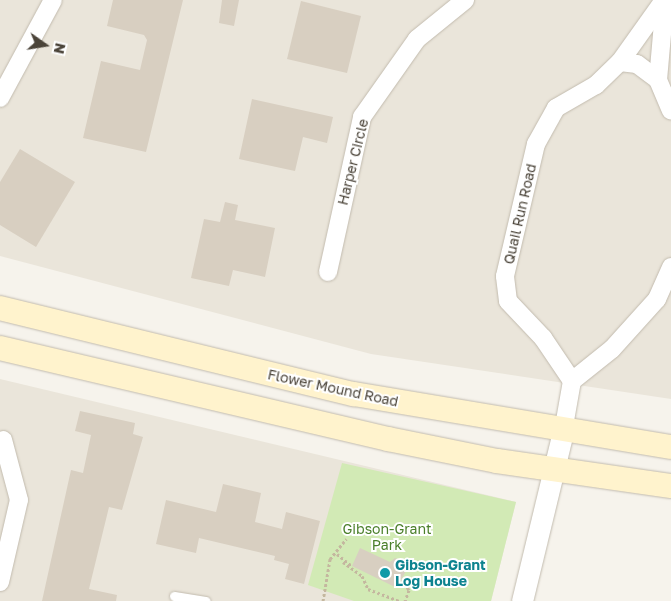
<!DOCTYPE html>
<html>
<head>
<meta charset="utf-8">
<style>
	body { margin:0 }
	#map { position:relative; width:671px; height:601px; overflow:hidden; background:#f6f3ec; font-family:"Golos Text",sans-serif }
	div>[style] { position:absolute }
	.residential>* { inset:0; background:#eae5da }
	.green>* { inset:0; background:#d2eab5 }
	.building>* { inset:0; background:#d8cfc1 }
	.path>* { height:3px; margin-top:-1.5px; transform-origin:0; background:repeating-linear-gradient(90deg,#c4b79f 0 2.5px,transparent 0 5px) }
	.roads { filter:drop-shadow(0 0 1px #c2bbae) drop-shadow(0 0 1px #c2bbae) }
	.service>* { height:9px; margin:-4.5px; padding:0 4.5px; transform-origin:4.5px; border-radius:4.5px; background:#fff }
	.minor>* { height:18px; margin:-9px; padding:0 9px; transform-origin:9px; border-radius:9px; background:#fff }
	.tertiary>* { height:21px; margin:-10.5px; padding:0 10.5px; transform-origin:10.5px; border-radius:10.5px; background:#fff }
	.secondary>* { height:24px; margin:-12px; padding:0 12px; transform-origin:12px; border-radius:12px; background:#fff3cd }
	.dots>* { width:14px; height:14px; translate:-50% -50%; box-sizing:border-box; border:2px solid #fff; border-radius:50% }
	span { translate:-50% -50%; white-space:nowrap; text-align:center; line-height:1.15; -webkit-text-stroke:4px #fff; paint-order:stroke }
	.street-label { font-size:14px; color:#4b4439 }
	.park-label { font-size:14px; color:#4a7f2a }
	.culture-label { font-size:14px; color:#0d838f; font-weight:700 }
	.left { translate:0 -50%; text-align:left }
	.north { position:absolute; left:20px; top:20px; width:50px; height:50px; -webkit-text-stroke:4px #fff; paint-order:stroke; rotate:103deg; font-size:14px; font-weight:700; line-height:20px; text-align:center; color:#4b4439 }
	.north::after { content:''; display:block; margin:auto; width:18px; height:22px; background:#4b4439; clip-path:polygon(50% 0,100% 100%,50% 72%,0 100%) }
</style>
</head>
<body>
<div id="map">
	<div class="residential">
		<div style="clip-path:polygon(0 0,671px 0,671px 399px,371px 354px,0 256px)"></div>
		<div style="clip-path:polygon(0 379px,516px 502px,491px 601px,0 601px)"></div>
	</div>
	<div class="green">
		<div style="clip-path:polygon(342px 463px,516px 502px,491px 601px,354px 601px,308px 585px)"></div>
	</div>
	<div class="building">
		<div style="clip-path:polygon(113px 0,183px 0,146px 152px,83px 138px,101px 61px,140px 70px,147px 40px,144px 35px,107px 26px)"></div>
		<div style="clip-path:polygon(222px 0,239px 0,234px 26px,219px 23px)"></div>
		<div style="clip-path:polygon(301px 1px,361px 16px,347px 73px,287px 59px)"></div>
		<div style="clip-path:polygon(252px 99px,333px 117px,327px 143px,303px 137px,295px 171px,239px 159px)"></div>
		<div style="clip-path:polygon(20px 149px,75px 182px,36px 247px,0 225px,0 182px)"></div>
		<div style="clip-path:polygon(225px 202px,238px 205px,235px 220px,275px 228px,265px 277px,233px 270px,229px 286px,191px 278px,204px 219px,220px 222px)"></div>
		<div style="clip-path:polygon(80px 411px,135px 423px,133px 434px,143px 437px,122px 510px,109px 507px,89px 589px,117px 595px,116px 601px,42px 601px,71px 470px,83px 473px,91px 435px,75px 431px)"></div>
		<div style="clip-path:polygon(223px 484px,261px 493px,255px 522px,282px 529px,286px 512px,320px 521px,304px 584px,285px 579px,289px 564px,274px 560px,275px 556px,199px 538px,196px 553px,156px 544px,166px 500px,216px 512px)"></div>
		<div style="clip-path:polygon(360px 548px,390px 562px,395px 558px,409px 565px,397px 588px,352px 566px)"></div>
	</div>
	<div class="path">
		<div style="left:337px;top:554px;width:19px;rotate:39deg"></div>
		<div style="left:343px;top:562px;width:24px;rotate:36deg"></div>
		<div style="left:362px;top:576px;width:14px;rotate:65deg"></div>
		<div style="left:368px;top:589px;width:34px;rotate:21deg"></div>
		<div style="left:402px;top:579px;width:13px;rotate:58deg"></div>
		<div style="left:409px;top:590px;width:12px;rotate:110deg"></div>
		<div style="left:323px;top:601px;width:43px;rotate:-80.5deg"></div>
		<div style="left:330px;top:559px;width:26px;rotate:-51deg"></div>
	</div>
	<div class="roads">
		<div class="service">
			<div style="left:174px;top:596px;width:32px;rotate:9deg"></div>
		</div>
		<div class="minor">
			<div style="left:665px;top:0;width:80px;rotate:95deg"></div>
			<div style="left:658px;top:80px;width:33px;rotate:67deg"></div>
			<div style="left:620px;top:62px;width:17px;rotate:7deg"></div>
			<div style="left:637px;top:64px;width:26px;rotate:37deg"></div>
			<div style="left:0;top:98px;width:111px;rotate:-61.6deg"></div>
			<div style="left:328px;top:272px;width:159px;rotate:-77.6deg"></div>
			<div style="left:362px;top:117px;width:95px;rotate:-54.8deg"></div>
			<div style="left:417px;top:39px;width:62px;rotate:-39.1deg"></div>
			<div style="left:572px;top:381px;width:52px;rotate:-124deg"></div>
			<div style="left:543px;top:338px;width:51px;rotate:-133.4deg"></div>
			<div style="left:508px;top:301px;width:25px;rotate:-97deg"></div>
			<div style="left:505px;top:276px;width:136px;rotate:-76.8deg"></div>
			<div style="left:536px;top:144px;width:41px;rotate:-60.9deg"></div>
			<div style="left:556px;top:108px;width:46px;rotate:-29.9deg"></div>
			<div style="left:596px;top:85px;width:33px;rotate:-44deg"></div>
			<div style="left:620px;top:62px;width:76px;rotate:-54.6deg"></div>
			<div style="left:563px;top:432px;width:52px;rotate:-80deg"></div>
			<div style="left:572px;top:381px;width:51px;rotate:-38.7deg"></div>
			<div style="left:612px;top:349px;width:67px;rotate:-48deg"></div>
			<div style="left:657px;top:299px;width:35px;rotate:-66deg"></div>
			<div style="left:0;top:582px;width:84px;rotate:-77deg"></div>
			<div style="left:19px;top:500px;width:62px;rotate:-104.9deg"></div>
		</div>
		<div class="tertiary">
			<div style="left:522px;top:601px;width:174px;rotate:-76.4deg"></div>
		</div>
		<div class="secondary">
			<div style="left:0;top:308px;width:364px;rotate:13.7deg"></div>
			<div style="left:354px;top:394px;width:321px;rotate:9.5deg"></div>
			<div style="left:0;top:348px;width:399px;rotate:13.2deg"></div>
			<div style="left:388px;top:439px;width:111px;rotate:11.4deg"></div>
			<div style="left:497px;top:461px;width:176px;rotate:8.2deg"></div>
		</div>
	</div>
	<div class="dots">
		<div style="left:385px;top:573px;background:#0f9aa8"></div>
	</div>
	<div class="street-label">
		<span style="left:353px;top:162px;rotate:-76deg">Harper Circle</span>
		<span style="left:520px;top:214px;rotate:-77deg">Quail Run Road</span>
		<span style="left:333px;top:388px;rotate:12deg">Flower Mound Road</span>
	</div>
	<div class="park-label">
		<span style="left:387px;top:537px">Gibson-Grant<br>Park</span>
	</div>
	<div class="culture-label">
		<span class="left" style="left:395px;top:573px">Gibson-Grant<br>Log House</span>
	</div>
	<div class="north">N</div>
</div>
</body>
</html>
